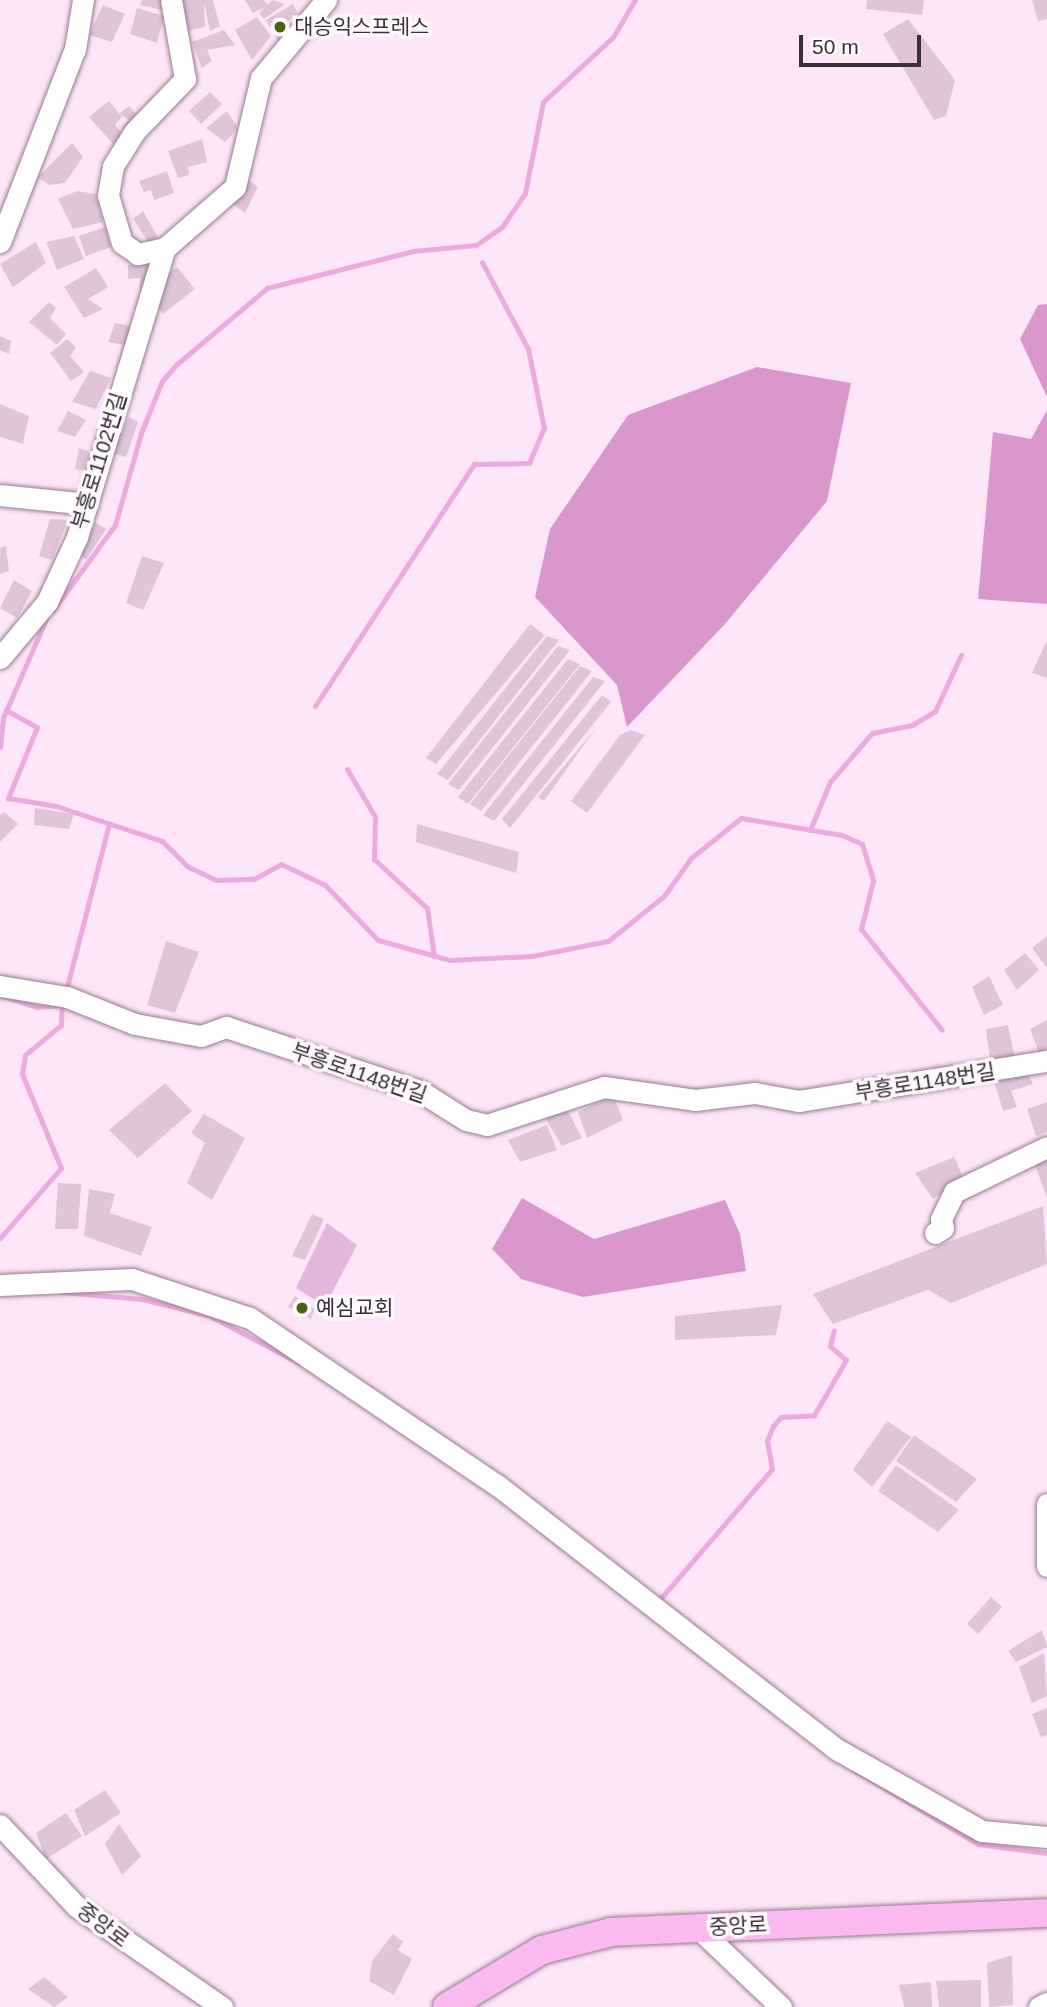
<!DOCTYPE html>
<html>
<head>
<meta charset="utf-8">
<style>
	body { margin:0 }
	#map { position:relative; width:1047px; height:2007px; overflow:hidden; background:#fde6f7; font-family:Helvetica,"Noto Sans KR",sans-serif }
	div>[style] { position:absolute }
	.green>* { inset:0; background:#e4b6da }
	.forest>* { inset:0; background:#d997cc }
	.stream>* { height:5px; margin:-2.5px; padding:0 2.5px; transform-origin:2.5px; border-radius:2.5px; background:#edaadf }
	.building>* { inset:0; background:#e0c4d9 }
	.roads { filter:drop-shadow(0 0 2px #967c90) drop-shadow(0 0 2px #967c90) }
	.minor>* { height:21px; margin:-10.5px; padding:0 10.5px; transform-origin:10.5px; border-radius:10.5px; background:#fff }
	.major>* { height:28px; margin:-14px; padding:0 14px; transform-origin:14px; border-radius:14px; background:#fab9ef }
	.dots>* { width:19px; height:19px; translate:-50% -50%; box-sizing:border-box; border:4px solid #fff9fd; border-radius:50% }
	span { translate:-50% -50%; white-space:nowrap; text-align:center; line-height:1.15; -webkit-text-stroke:7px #fff9fd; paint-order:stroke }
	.poi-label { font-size:21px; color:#392f37 }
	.left { translate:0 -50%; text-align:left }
	.street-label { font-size:21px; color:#392f37 }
	.scale { position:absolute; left:799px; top:35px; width:122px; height:32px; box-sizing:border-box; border:4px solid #392f37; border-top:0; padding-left:9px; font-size:21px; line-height:24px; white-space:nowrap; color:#392f37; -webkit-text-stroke:5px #fff9fd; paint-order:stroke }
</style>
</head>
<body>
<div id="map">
	<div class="green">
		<div style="clip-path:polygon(327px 1223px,357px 1245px,325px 1306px,296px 1288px)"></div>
	</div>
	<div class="forest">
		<div style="clip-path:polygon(1047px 304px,1047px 397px,1020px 339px,1038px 305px)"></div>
		<div style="clip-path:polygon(757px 367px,851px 383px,827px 501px,725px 624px,627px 727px,617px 685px,535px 597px,550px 529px,628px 415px)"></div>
		<div style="clip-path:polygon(1047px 410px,1047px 604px,978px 599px,993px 432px,1031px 439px)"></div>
		<div style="clip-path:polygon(522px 1198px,594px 1239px,725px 1200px,740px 1234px,746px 1271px,583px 1297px,521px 1279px,492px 1249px)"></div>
	</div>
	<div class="stream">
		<div style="left:53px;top:610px;width:105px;rotate:-53.9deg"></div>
		<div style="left:115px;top:525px;width:96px;rotate:-74.2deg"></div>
		<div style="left:141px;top:433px;width:56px;rotate:-68deg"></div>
		<div style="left:162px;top:381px;width:23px;rotate:-49deg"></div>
		<div style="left:177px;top:364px;width:118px;rotate:-40.2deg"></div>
		<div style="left:267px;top:288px;width:151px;rotate:-14.2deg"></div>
		<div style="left:413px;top:251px;width:63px;rotate:-5.4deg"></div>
		<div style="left:476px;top:245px;width:32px;rotate:-35deg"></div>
		<div style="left:502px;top:227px;width:41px;rotate:-55.9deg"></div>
		<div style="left:525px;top:193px;width:93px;rotate:-78.8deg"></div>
		<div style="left:543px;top:102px;width:96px;rotate:-42.9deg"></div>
		<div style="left:613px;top:37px;width:43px;rotate:-59.3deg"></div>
		<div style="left:315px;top:706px;width:290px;rotate:-56.7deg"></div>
		<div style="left:474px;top:464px;width:55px;rotate:-1deg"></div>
		<div style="left:529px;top:463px;width:38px;rotate:-67deg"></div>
		<div style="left:544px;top:428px;width:81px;rotate:-101.4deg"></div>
		<div style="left:528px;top:349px;width:98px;rotate:-117.9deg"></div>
		<div style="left:6px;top:710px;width:35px;rotate:29deg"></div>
		<div style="left:37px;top:727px;width:77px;rotate:112.2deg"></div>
		<div style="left:8px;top:798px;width:49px;rotate:9.5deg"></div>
		<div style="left:56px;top:806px;width:112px;rotate:18.3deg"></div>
		<div style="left:162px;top:841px;width:35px;rotate:45deg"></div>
		<div style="left:187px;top:866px;width:32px;rotate:26deg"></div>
		<div style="left:216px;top:880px;width:38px;rotate:-2deg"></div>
		<div style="left:254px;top:879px;width:31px;rotate:-29deg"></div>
		<div style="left:281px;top:864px;width:49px;rotate:25.5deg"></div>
		<div style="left:325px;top:885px;width:76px;rotate:46.1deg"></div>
		<div style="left:378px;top:940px;width:75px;rotate:15.5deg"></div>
		<div style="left:450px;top:960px;width:82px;rotate:-2.8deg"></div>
		<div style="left:532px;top:956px;width:77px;rotate:-11.2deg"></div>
		<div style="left:608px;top:941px;width:72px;rotate:-38.8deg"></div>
		<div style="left:664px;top:896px;width:47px;rotate:-54.6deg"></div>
		<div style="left:691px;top:858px;width:64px;rotate:-38.7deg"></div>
		<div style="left:741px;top:818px;width:102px;rotate:9.6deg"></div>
		<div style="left:842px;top:835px;width:22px;rotate:24deg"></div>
		<div style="left:862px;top:844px;width:39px;rotate:73deg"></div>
		<div style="left:873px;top:881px;width:49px;rotate:104deg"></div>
		<div style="left:861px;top:929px;width:129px;rotate:51.3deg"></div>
		<div style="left:0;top:747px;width:29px;rotate:-84deg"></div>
		<div style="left:3px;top:718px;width:110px;rotate:-66.5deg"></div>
		<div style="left:347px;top:769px;width:56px;rotate:59.7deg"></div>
		<div style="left:375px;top:817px;width:42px;rotate:91.4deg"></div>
		<div style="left:374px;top:859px;width:72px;rotate:42.8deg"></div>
		<div style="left:427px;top:908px;width:49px;rotate:81.7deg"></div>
		<div style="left:810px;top:830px;width:52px;rotate:-67.4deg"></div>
		<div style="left:830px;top:782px;width:65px;rotate:-49.4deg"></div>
		<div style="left:872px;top:733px;width:41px;rotate:-11.3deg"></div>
		<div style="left:912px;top:725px;width:27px;rotate:-31deg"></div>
		<div style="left:935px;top:711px;width:62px;rotate:-65.1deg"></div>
		<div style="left:67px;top:987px;width:168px;rotate:-75.6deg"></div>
		<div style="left:3px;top:996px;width:36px;rotate:18deg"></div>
		<div style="left:37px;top:1007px;width:21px;rotate:-5deg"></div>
		<div style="left:0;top:1238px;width:93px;rotate:-48.9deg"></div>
		<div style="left:61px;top:1168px;width:102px;rotate:-112.5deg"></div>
		<div style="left:22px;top:1074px;width:19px;rotate:-81deg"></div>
		<div style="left:25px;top:1055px;width:47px;rotate:-39.8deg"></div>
		<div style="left:61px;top:1025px;width:24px;rotate:-88deg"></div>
		<div style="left:61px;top:1292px;width:81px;rotate:4.9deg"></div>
		<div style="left:142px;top:1299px;width:70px;rotate:14deg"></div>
		<div style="left:210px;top:1316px;width:101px;rotate:27.8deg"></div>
		<div style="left:661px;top:1598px;width:170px;rotate:-49.3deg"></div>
		<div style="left:772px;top:1469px;width:28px;rotate:-100deg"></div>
		<div style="left:767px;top:1441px;width:16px;rotate:-68deg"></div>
		<div style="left:773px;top:1426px;width:12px;rotate:-48deg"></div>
		<div style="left:781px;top:1417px;width:33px;rotate:-3deg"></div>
		<div style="left:814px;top:1415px;width:64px;rotate:-59.8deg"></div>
		<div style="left:846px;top:1360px;width:21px;rotate:-139deg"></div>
		<div style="left:830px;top:1346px;width:16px;rotate:-76deg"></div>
		<div style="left:854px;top:1770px;width:144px;rotate:30.8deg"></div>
		<div style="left:978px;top:1844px;width:70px;rotate:7.4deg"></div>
	</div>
	<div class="building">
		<div style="clip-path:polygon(142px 0,161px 0,162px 10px,140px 5px)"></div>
		<div style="clip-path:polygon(174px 0,213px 0,220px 26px,210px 31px,204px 2px,205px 27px,182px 32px)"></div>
		<div style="clip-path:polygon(245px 0,264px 0,268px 6px,253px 13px)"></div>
		<div style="clip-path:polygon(272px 0,285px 4px,264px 19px,259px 13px)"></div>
		<div style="clip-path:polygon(867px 0,924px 0,922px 15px,866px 9px)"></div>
		<div style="clip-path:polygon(1032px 0,1047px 0,1047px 19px,1038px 21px)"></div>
		<div style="clip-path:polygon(293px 4px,298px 14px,283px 25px,288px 32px,278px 41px,266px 20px)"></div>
		<div style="clip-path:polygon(103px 5px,125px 14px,112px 42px,89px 35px)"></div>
		<div style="clip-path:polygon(137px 8px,164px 16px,157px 43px,130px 34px)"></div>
		<div style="clip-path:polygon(257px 17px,271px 36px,252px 60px,235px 30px)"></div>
		<div style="clip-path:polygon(908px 19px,955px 80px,946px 116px,934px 120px,883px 34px)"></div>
		<div style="clip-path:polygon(224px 30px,235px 45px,207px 50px,212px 61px,202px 68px,192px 42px)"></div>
		<div style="clip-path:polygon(210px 92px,222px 104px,201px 124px,189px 111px)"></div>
		<div style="clip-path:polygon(109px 101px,122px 117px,115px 125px,123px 134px,113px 144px,89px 117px)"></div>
		<div style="clip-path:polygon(129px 106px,141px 120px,128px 133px,122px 128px,129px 120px,119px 114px)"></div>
		<div style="clip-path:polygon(227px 111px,238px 128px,225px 142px,206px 128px)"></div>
		<div style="clip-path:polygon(202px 139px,207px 162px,188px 167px,189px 175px,178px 178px,168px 151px)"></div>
		<div style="clip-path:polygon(72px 143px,83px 157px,65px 183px,49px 185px,38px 177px)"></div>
		<div style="clip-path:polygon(167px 171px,174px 193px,154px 200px,151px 190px,144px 192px,139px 181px)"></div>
		<div style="clip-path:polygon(245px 178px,258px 187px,245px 213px,233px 204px)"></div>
		<div style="clip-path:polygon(77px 191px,96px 194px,103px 222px,73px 229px,58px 199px)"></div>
		<div style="clip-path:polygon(143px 211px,158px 237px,149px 243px,133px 219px)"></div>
		<div style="clip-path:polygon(105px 227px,111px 247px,86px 256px,79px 236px)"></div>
		<div style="clip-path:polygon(74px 236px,84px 259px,57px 270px,46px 242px)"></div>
		<div style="clip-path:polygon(36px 242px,46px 263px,13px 287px,0 264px)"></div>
		<div style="clip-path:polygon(148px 264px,147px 292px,140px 292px,140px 278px,128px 279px,128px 265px)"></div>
		<div style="clip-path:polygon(177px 267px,195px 289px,163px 314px,153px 302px,158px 281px)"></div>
		<div style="clip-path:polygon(96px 268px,108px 287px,88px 299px,103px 309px,84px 318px,64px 287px)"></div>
		<div style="clip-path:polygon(49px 302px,56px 308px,50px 318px,66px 334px,57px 345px,29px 322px)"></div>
		<div style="clip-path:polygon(115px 323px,132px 326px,125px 345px,108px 342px)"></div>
		<div style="clip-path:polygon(0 336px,11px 341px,9px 354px,0 350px)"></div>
		<div style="clip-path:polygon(67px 339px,76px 347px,70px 356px,84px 372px,71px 381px,50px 353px)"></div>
		<div style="clip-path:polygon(90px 371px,111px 378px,96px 409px,72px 402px)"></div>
		<div style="clip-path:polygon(0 404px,29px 416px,23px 444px,0 437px)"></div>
		<div style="clip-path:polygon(68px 411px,86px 420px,75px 437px,57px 431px)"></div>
		<div style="clip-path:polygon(129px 417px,138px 422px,126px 457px,112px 453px)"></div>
		<div style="clip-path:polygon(79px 448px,97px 454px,92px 473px,75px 469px)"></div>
		<div style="clip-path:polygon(50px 519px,68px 520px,52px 560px,39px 556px)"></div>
		<div style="clip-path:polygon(93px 521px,106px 529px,86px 560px,78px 552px)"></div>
		<div style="clip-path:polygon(6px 546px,9px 571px,0 574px,0 548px)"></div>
		<div style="clip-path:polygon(142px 556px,164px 563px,143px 610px,126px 603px)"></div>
		<div style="clip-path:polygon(14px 580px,32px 591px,17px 618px,0 608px)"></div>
		<div style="clip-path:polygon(530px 624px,545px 635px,436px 764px,426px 758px)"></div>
		<div style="clip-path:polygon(547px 636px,559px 640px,448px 780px,437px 774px)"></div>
		<div style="clip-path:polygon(1047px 640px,1047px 678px,1032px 673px)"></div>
		<div style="clip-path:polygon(558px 646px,570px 650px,459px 790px,448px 784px)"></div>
		<div style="clip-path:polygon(568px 659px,580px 664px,468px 804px,458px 797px)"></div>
		<div style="clip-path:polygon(580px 666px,592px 671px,481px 811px,470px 804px)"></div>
		<div style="clip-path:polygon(593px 677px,605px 681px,494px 821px,483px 815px)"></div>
		<div style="clip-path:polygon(602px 695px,611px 702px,510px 828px,502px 819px)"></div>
		<div style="clip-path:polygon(596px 728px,544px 801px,538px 797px)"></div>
		<div style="clip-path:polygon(631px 730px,645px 735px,587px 813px,571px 801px,620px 735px)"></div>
		<div style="clip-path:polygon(35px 808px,74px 814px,69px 829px,34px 825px)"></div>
		<div style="clip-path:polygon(4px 812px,18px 824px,0 842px,0 815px)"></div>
		<div style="clip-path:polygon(417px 824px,519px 852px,516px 873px,416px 842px)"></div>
		<div style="clip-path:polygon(1047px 936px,1047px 968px,1032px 948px)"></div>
		<div style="clip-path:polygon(166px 941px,199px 952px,175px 1013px,147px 1005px)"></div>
		<div style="clip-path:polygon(1025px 953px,1039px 970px,1017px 990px,1004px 970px)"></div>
		<div style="clip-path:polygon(989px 976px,1003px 1005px,984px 1015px,972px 987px)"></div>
		<div style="clip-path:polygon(1047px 1020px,1047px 1049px,1039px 1053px,1030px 1029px)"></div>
		<div style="clip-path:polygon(1008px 1025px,1015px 1060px,990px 1061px,986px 1029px)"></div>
		<div style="clip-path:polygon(1027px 1071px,1033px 1084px,1011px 1091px,1017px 1107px,1003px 1111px,994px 1081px)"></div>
		<div style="clip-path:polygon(165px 1083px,192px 1111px,138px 1158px,109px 1130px)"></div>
		<div style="clip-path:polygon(613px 1095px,623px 1120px,587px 1138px,578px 1112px)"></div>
		<div style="clip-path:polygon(1047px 1102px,1047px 1132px,1036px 1136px,1027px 1109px)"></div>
		<div style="clip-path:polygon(564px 1103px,582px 1138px,562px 1146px,542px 1113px)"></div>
		<div style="clip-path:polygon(204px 1114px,245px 1138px,212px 1200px,187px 1183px,205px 1143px,191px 1133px)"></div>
		<div style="clip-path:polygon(547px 1125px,557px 1150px,520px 1162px,508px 1140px)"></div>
		<div style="clip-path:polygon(1047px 1155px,1047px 1198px,1033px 1159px)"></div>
		<div style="clip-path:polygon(954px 1157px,964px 1179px,933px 1199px,915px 1173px)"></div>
		<div style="clip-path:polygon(58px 1183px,81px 1184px,78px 1229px,55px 1229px)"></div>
		<div style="clip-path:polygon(89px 1189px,115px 1194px,110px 1213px,152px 1227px,141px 1256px,84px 1236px)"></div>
		<div style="clip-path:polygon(1043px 1206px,1047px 1264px,951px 1303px,928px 1290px,833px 1324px,813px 1294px)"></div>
		<div style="clip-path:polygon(312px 1214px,324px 1219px,305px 1260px,292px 1256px)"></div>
		<div style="clip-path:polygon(295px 1296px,315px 1309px,311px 1319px,288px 1307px)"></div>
		<div style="clip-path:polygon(782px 1305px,776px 1335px,675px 1340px,675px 1316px)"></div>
		<div style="clip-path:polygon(887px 1421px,911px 1437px,872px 1487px,853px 1470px)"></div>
		<div style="clip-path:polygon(914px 1435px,977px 1479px,956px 1502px,896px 1461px)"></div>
		<div style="clip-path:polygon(896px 1465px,959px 1510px,938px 1532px,878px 1491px)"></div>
		<div style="clip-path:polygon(991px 1597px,1002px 1607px,978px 1634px,967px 1624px)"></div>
		<div style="clip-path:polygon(1042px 1630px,1047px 1647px,1016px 1662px,1008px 1651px)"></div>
		<div style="clip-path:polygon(1044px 1653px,1047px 1696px,1032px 1703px,1019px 1667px)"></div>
		<div style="clip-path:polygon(1047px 1708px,1047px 1735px,1041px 1737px,1032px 1714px)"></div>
		<div style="clip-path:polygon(105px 1790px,121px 1813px,85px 1836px,74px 1810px)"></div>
		<div style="clip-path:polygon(66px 1813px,82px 1836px,46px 1859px,36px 1833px)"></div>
		<div style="clip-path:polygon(119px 1824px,141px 1856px,122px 1875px,105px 1844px)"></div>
		<div style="clip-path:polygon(393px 1934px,403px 1942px,398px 1950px,412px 1959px,394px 1995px,369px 1981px,372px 1961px)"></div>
		<div style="clip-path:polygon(1012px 1955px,1013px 2005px,989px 2007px,987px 1963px)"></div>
		<div style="clip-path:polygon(44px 1977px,68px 1997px,54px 2007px,28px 1989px)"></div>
		<div style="clip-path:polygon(981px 1980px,981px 2007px,939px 2007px,936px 1981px)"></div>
		<div style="clip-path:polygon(931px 1982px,932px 2007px,904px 2007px,899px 1985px)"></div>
	</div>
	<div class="roads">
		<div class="minor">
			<div style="left:0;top:242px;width:207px;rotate:-68.8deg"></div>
			<div style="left:75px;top:49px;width:50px;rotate:-80.7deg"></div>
			<div style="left:165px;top:248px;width:28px;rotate:167deg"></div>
			<div style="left:138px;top:254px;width:19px;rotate:-145deg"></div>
			<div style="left:122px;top:243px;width:50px;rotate:-106.3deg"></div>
			<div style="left:108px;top:195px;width:29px;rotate:-80deg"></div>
			<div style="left:113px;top:166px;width:40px;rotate:-58deg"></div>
			<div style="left:134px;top:132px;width:74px;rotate:-46.1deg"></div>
			<div style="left:185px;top:79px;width:80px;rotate:-100deg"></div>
			<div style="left:0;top:495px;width:88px;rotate:5.8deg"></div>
			<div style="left:0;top:658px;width:73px;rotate:-50deg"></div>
			<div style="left:47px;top:602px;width:72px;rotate:-65.2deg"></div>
			<div style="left:77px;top:537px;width:302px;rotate:-73.1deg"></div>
			<div style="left:165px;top:248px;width:93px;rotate:-41.1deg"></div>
			<div style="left:235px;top:187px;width:112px;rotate:-76.6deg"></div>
			<div style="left:261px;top:78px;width:102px;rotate:-50.2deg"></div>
			<div style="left:0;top:986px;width:68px;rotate:9.3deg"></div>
			<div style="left:67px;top:997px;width:73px;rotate:21.7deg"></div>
			<div style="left:135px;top:1024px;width:67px;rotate:10.3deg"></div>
			<div style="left:201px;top:1036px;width:27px;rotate:-20deg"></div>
			<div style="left:226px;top:1027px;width:204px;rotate:18.3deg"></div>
			<div style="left:420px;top:1091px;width:54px;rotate:32.2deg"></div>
			<div style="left:466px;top:1120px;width:22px;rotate:13deg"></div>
			<div style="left:487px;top:1125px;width:123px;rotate:-18deg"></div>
			<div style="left:604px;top:1087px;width:92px;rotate:8.1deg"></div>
			<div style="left:695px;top:1100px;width:60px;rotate:-6.7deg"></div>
			<div style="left:755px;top:1093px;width:45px;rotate:10.3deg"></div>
			<div style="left:799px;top:1101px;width:251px;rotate:-9.2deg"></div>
			<div style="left:935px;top:1233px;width:9px;rotate:-32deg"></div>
			<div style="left:943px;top:1228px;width:9px;rotate:-103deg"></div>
			<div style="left:941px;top:1219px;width:30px;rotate:-64deg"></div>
			<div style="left:954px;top:1192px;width:103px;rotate:-25.8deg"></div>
			<div style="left:0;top:1285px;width:132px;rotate:-2.6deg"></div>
			<div style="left:132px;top:1279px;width:124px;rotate:18.3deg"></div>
			<div style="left:250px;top:1318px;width:298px;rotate:34.1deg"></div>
			<div style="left:497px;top:1485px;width:432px;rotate:37.9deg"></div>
			<div style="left:838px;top:1750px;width:165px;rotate:29.4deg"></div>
			<div style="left:982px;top:1831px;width:65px;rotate:5.3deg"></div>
			<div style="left:1047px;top:1504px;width:62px;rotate:90deg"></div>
			<div style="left:0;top:1825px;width:111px;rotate:46.8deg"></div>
			<div style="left:76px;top:1906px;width:178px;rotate:34.7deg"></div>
			<div style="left:698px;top:1928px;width:115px;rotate:43.6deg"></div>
			<div style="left:1039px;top:2007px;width:9px;rotate:-27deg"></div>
		</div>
		<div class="major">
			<div style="left:447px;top:2007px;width:111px;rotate:-31deg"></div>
			<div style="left:542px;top:1950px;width:71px;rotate:-14.6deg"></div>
			<div style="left:611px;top:1932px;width:436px;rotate:-2.5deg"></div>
		</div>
	</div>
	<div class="dots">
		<div style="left:280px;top:27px;background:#4b610d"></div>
		<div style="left:302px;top:1308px;background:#4b610d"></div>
	</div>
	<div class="poi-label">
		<span class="left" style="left:294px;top:27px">대승익스프레스</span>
		<span class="left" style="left:316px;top:1308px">예심교회</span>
	</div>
	<div class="street-label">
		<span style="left:99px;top:461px;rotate:-73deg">부흥로1102번길</span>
		<span style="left:359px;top:1073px;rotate:19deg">부흥로1148번길</span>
		<span style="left:925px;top:1082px;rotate:-9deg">부흥로1148번길</span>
		<span style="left:103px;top:1925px;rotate:37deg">중앙로</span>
		<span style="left:738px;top:1926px;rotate:-3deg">중앙로</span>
	</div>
	<div class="scale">50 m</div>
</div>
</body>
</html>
